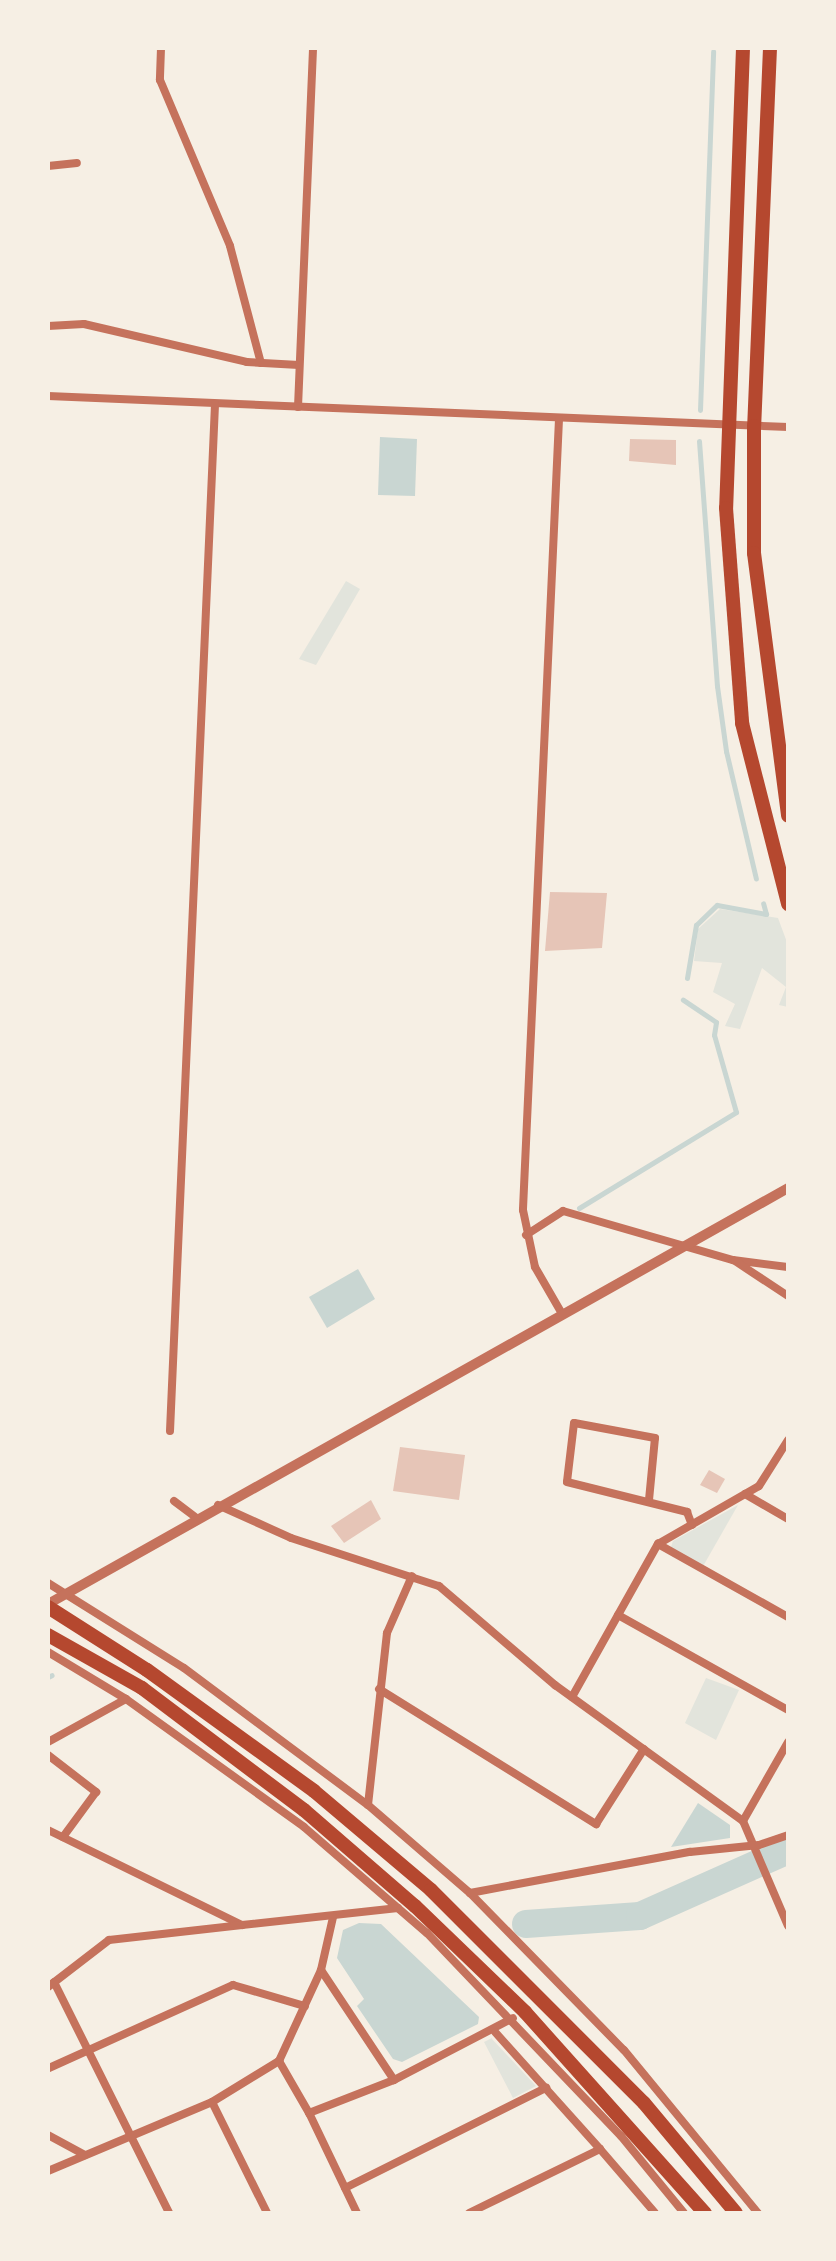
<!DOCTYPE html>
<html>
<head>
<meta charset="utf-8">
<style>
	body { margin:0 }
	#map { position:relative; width:836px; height:2261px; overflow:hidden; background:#f6efe4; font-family:Lora,serif }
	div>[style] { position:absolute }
	.green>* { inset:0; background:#e2e4dc }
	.water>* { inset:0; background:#c9d6d2 }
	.stream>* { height:5px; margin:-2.5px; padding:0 2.5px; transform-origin:2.5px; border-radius:2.5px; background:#c9d6d2 }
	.river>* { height:28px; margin:-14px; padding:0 14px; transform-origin:14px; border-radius:14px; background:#c9d6d2 }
	.building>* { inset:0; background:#e6c5b7 }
	.minor>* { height:8px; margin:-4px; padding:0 4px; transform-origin:4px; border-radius:4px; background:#c5725c }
	.tertiary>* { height:10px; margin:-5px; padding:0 5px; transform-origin:5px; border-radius:5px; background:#c5725c }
	.trunk>* { height:14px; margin:-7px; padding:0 7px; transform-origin:7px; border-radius:7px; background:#b5482f }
	span { translate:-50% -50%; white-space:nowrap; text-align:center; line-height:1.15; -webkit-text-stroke:6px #f6efe4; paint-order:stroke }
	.frame { position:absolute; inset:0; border:50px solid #f6efe4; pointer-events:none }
</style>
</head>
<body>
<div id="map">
	<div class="green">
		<div style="clip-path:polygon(346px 581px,360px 589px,316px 665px,299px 659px)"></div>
		<div style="clip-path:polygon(720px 909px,778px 918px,788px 945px,788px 1007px,779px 1005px,786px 987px,762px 968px,740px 1029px,725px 1026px,735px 1004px,713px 992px,722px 963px,694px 961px,698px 929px)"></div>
		<div style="clip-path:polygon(738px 1505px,702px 1568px,670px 1550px,673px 1541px)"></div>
		<div style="clip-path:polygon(706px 1678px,739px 1690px,716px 1740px,685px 1723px)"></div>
		<div style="clip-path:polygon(492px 2038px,492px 2039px,536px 2086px,513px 2098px,484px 2042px)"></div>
	</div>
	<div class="water">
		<div style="clip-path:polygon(380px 437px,417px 439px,415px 496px,378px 495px)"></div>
		<div style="clip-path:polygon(358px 1269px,375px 1299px,327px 1328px,309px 1297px)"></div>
		<div style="clip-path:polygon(698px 1803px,730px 1825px,730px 1838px,671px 1847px)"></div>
		<div style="clip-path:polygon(359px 1923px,381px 1924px,479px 2017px,478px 2024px,402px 2062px,393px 2059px,357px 2006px,364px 1999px,337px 1958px,343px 1930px)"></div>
	</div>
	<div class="stream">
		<div style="left:700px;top:410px;width:359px;rotate:-87.9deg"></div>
		<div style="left:699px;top:441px;width:246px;rotate:85.8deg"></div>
		<div style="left:717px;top:686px;width:66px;rotate:82.1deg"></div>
		<div style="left:726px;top:751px;width:131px;rotate:76.8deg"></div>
		<div style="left:687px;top:978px;width:54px;rotate:-80.4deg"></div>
		<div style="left:696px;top:925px;width:29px;rotate:-44deg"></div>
		<div style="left:717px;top:905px;width:50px;rotate:10.4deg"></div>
		<div style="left:766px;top:914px;width:11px;rotate:-105deg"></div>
		<div style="left:579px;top:1208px;width:184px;rotate:-31.4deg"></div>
		<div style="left:736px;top:1112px;width:80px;rotate:-105.9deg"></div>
		<div style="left:714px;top:1035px;width:13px;rotate:-81deg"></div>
		<div style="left:716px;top:1022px;width:40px;rotate:-146deg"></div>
		<div style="left:48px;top:1677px;width:4px;rotate:-27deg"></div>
	</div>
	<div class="river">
		<div style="left:526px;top:1924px;width:114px;rotate:-4deg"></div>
		<div style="left:640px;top:1916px;width:162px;rotate:-24deg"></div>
	</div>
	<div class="building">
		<div style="clip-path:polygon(630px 439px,676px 440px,676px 465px,629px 461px)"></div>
		<div style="clip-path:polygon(550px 892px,607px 893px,602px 948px,545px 951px)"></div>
		<div style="clip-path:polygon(400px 1447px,465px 1455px,459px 1500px,393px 1491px)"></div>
		<div style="clip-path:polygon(709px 1470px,725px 1479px,717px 1493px,700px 1485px)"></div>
		<div style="clip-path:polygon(371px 1500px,381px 1519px,344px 1543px,331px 1526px)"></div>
	</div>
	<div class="minor">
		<div style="left:161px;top:48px;width:32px;rotate:92deg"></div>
		<div style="left:160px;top:80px;width:180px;rotate:67.1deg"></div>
		<div style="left:230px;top:246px;width:121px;rotate:75.2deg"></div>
		<div style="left:48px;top:166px;width:29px;rotate:-6deg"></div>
		<div style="left:48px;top:326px;width:36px;rotate:-3deg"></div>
		<div style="left:84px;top:324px;width:167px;rotate:13.1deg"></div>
		<div style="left:247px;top:362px;width:52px;rotate:3.3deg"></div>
		<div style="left:48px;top:396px;width:741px;rotate:2.4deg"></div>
		<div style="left:298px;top:407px;width:359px;rotate:-87.6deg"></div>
		<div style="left:559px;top:419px;width:792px;rotate:92.61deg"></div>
		<div style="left:523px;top:1210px;width:58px;rotate:78.1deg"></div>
		<div style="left:535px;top:1267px;width:52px;rotate:60deg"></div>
		<div style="left:526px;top:1235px;width:44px;rotate:-33deg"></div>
		<div style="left:563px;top:1211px;width:177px;rotate:16.1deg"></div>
		<div style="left:733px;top:1260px;width:55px;rotate:7.3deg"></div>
		<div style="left:735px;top:1261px;width:64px;rotate:33.4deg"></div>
		<div style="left:170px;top:1431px;width:1028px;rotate:-87.49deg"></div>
		<div style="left:745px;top:1494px;width:50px;rotate:30.2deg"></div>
		<div style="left:649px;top:1500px;width:62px;rotate:-84.5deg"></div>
		<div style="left:655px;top:1438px;width:82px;rotate:-169.5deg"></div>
		<div style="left:574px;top:1423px;width:59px;rotate:96.8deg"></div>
		<div style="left:567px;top:1482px;width:124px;rotate:14deg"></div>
		<div style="left:687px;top:1512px;width:14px;rotate:69deg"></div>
		<div style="left:174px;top:1501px;width:26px;rotate:37deg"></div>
		<div style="left:218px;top:1505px;width:80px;rotate:24.3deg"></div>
		<div style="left:291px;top:1538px;width:156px;rotate:18deg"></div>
		<div style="left:439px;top:1586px;width:153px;rotate:40.5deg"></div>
		<div style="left:555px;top:1685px;width:232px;rotate:35.9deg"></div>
		<div style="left:743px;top:1821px;width:114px;rotate:66.8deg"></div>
		<div style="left:658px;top:1544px;width:116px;rotate:-29.9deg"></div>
		<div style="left:759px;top:1486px;width:54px;rotate:-57.8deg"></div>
		<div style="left:48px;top:1583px;width:160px;rotate:32deg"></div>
		<div style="left:184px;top:1668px;width:229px;rotate:36.7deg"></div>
		<div style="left:368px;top:1805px;width:135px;rotate:40.8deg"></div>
		<div style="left:470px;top:1893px;width:220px;rotate:45.6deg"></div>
		<div style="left:624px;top:2050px;width:211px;rotate:50.6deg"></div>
		<div style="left:618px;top:1615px;width:195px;rotate:29.2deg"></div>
		<div style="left:48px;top:1652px;width:91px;rotate:31.1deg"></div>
		<div style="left:126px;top:1699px;width:219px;rotate:35.7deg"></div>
		<div style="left:304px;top:1827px;width:162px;rotate:40.8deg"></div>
		<div style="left:427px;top:1933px;width:281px;rotate:46.3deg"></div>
		<div style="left:621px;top:2136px;width:99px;rotate:50.7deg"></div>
		<div style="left:379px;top:1689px;width:256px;rotate:31.9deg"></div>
		<div style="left:596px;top:1824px;width:89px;rotate:-57.4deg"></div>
		<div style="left:572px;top:1697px;width:176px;rotate:-60.7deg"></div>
		<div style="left:658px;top:1544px;width:149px;rotate:29.3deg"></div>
		<div style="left:48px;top:1742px;width:89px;rotate:-28.9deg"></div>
		<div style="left:48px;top:1755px;width:61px;rotate:37.6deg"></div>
		<div style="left:96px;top:1792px;width:56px;rotate:126.3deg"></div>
		<div style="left:368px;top:1805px;width:173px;rotate:-83.7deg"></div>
		<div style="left:387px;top:1633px;width:62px;rotate:-66.3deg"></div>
		<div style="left:743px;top:1821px;width:91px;rotate:-60.3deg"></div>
		<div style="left:48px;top:1830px;width:216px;rotate:26.1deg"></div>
		<div style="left:242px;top:1925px;width:157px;rotate:-6.2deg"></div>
		<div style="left:470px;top:1893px;width:224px;rotate:-10.6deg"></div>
		<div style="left:690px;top:1852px;width:69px;rotate:-5.8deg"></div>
		<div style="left:759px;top:1845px;width:31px;rotate:-19deg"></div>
		<div style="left:321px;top:1970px;width:132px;rotate:56.4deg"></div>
		<div style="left:54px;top:1982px;width:258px;rotate:63.5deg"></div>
		<div style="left:48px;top:1987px;width:77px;rotate:-37.6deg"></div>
		<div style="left:109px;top:1940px;width:134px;rotate:-6.4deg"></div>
		<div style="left:279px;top:2061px;width:100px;rotate:-65.2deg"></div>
		<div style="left:321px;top:1970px;width:54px;rotate:-77.2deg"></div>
		<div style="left:49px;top:2068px;width:202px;rotate:-24.3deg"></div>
		<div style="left:233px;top:1985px;width:75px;rotate:16.3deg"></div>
		<div style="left:212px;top:2102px;width:124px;rotate:63.6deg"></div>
		<div style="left:48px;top:2135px;width:42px;rotate:28.4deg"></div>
		<div style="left:600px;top:2149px;width:84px;rotate:49.3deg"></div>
		<div style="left:48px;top:2171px;width:178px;rotate:-22.8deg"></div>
		<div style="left:212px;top:2102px;width:79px;rotate:-31.5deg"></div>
		<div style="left:279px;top:2061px;width:60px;rotate:60deg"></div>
		<div style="left:345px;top:2188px;width:225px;rotate:-26.5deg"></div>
		<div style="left:357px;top:2213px;width:111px;rotate:-115.6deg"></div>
		<div style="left:309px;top:2113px;width:91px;rotate:-21.2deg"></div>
		<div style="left:394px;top:2080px;width:134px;rotate:-27.5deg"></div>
		<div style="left:469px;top:2213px;width:146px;rotate:-26deg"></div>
		<div style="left:600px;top:2149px;width:157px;rotate:-131.9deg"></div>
	</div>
	<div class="tertiary">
		<div style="left:48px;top:1604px;width:849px;rotate:-29.34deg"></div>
	</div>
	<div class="trunk">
		<div style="left:743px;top:48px;width:460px;rotate:92.1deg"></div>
		<div style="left:726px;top:508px;width:216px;rotate:85.7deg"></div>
		<div style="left:742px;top:723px;width:187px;rotate:75.7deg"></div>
		<div style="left:770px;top:48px;width:378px;rotate:92.4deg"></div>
		<div style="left:754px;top:426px;width:127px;rotate:90deg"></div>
		<div style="left:754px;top:553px;width:265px;rotate:82.6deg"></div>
		<div style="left:48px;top:1607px;width:117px;rotate:32.5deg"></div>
		<div style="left:147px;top:1670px;width:206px;rotate:35.9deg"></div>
		<div style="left:314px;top:1791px;width:153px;rotate:40.2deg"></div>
		<div style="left:431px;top:1890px;width:301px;rotate:45deg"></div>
		<div style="left:644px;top:2103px;width:143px;rotate:50.1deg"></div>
		<div style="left:48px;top:1635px;width:108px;rotate:29.4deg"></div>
		<div style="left:142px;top:1688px;width:203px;rotate:37deg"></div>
		<div style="left:304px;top:1810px;width:147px;rotate:40.9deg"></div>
		<div style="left:415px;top:1906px;width:153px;rotate:43.9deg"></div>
		<div style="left:525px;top:2012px;width:270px;rotate:48.2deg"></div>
	</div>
	<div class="frame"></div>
</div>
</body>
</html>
